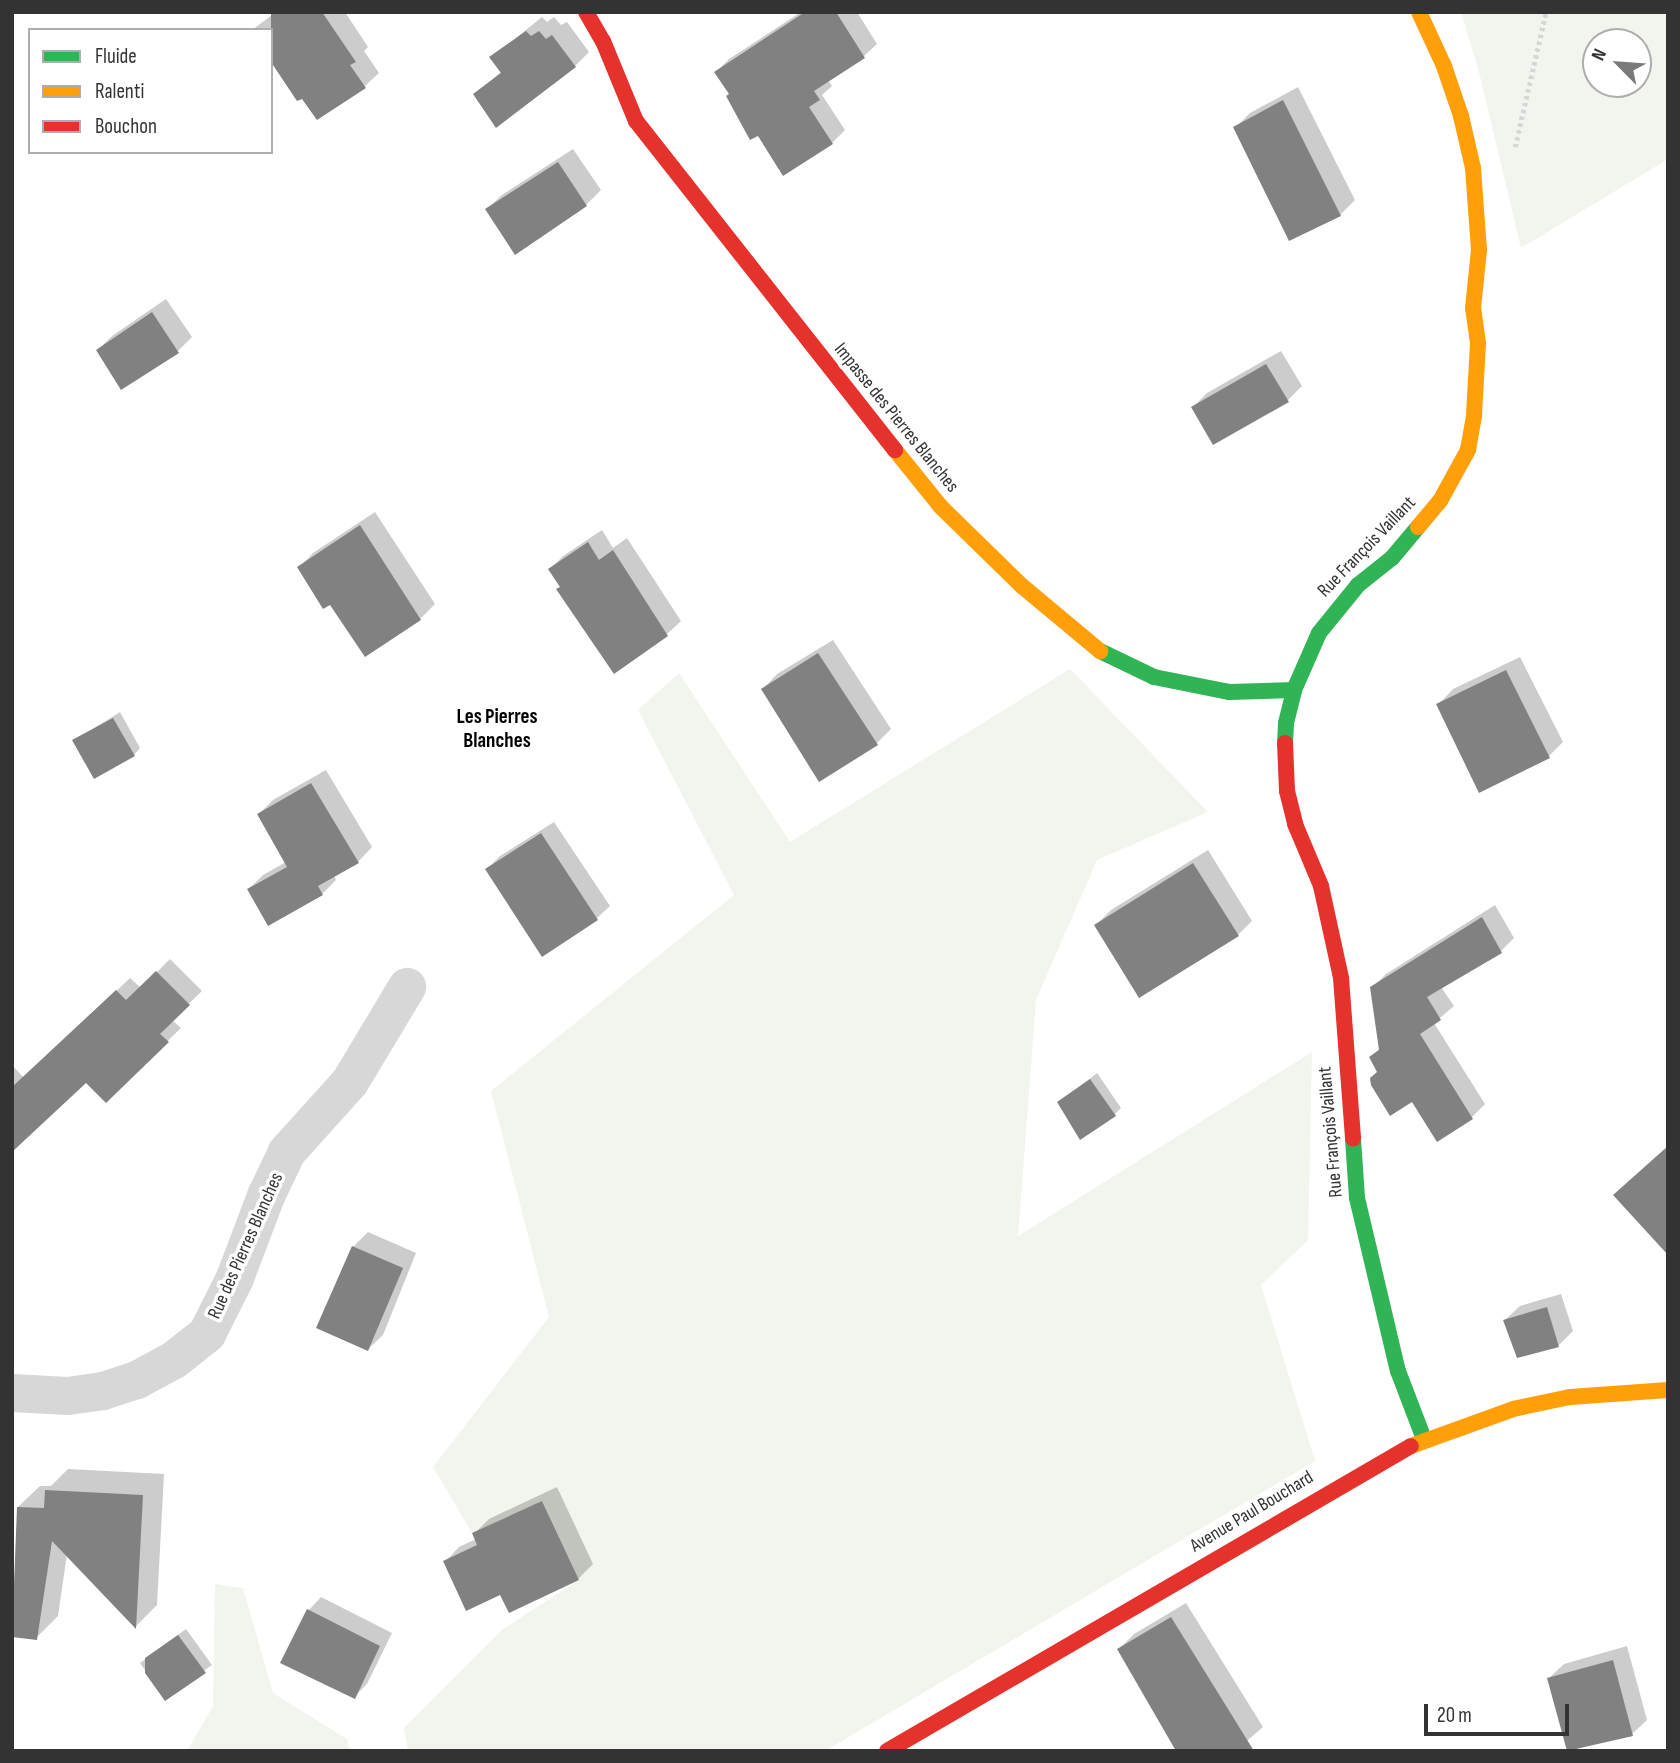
<!DOCTYPE html>
<html>
<head>
<meta charset="utf-8">
<style>
	body { margin:0 }
	#map { position:relative; width:1680px; height:1763px; overflow:hidden; background:#fff; font-family:"Sofia Sans Condensed",sans-serif }
	div>[style] { position:absolute }
	.green>* { inset:0; background:#f1f5ed }
	.shadow>* { inset:0; background:#0003 }
	.building>* { inset:0; background:#818181 }
	.path>* { height:4.5px; margin-top:-2.25px; transform-origin:0; background:repeating-linear-gradient(90deg,#d6d6d6 0 3.5px,transparent 0 7px) }
	.street>* { height:38px; margin:-19px; padding:0 19px; transform-origin:19px; border-radius:19px; background:#d7d7d7 }
	.fast>* { height:16px; margin:-8px; padding:0 8px; transform-origin:8px; border-radius:8px; background:#30b455 }
	.slow>* { height:16px; margin:-8px; padding:0 8px; transform-origin:8px; border-radius:8px; background:#ff9f0a }
	.jam>* { height:16px; margin:-8px; padding:0 8px; transform-origin:8px; border-radius:8px; background:#e5322d }
	span { translate:-50% -50%; white-space:nowrap; text-align:center; line-height:1.15; -webkit-text-stroke:7px #fff; paint-order:stroke }
	.street-label { font-size:19px; color:#333 }
	.neighbourhood-label { font-size:21px; color:#000; font-weight:700 }
	.frame { position:absolute; inset:0; border:14px solid #333; pointer-events:none }
	.legend { position:absolute; left:28px; top:28px; width:245px; height:126px; box-sizing:border-box; background:#fff; border:2px solid #adadad; margin:0; padding:9px 12px; list-style:none; font-size:21px; color:#333 }
	.legend li { display:flex; align-items:center; gap:14px; height:35px }
	.legend b { width:35px; border:2px solid #adadad }
	.north { position:absolute; left:1582px; top:28px; width:70px; height:70px; box-sizing:border-box; background:#fff; border:2px solid #adadad; border-radius:50%; rotate:295deg; font-size:19px; font-weight:700; line-height:28px; text-align:center; color:#333 }
	.north::after { content:''; display:block; margin:auto; width:24px; height:32px; background:#7a7a7a; clip-path:polygon(50% 0,100% 100%,50% 72%,0 100%) }
	.scale { position:absolute; left:1424px; top:1704px; width:145px; height:32px; box-sizing:border-box; border:4px solid #333; border-top:0; padding-left:9px; font-size:21px; line-height:24px; white-space:nowrap; color:#333; -webkit-text-stroke:5px #fff; paint-order:stroke }
</style>
</head>
<body>
<div id="map">
	<div class="green">
		<div style="clip-path:polygon(evenodd,1461px 12px,1668px 12px,1668px 159px,1521px 248px,1479px 72px,1461px 12px,1596px 42px,1638px 42px,1638px 84px,1596px 84px,1596px 42px)"></div>
		<div style="clip-path:polygon(1070px 669px,1208px 812px,1097px 860px,1036px 1000px,1018px 1236px,1312px 1052px,1308px 1240px,1261px 1285px,1315px 1461px,825px 1751px,408px 1751px,404px 1728px,503px 1629px,579px 1580px,543px 1501px,472px 1533px,433px 1467px,549px 1317px,491px 1091px,734px 895px,638px 710px,679px 673px,790px 842px)"></div>
		<div style="clip-path:polygon(215px 1584px,243px 1588px,273px 1693px,347px 1739px,350px 1751px,187px 1751px,213px 1706px)"></div>
	</div>
	<div class="shadow">
		<div style="clip-path:polygon(276px 12px,345px 12px,368px 47px,364px 51px,379px 73px,365px 86px,271px 30px,252px 30px)"></div>
		<div style="clip-path:polygon(801px 12px,857px 12px,877px 44px,864px 56px,828px 80px,832px 86px,822px 95px,845px 130px,832px 143px,784px 174px,716px 72px,729px 59px)"></div>
		<div style="clip-path:polygon(542px 17px,547px 22px,554px 17px,561px 25px,567px 22px,589px 52px,575px 66px,475px 94px,502px 71px,492px 57px)"></div>
		<div style="clip-path:polygon(1298px 87px,1355px 200px,1340px 215px,1235px 128px,1250px 113px)"></div>
		<div style="clip-path:polygon(573px 149px,601px 190px,586px 205px,487px 209px,502px 195px)"></div>
		<div style="clip-path:polygon(166px 299px,192px 337px,178px 351px,122px 388px,98px 350px,112px 336px)"></div>
		<div style="clip-path:polygon(1281px 351px,1302px 386px,1288px 400px,1193px 407px,1207px 393px)"></div>
		<div style="clip-path:polygon(375px 512px,435px 604px,420px 619px,331px 603px,299px 568px,313px 553px)"></div>
		<div style="clip-path:polygon(602px 530px,613px 548px,627px 538px,681px 621px,667px 634px,614px 672px,550px 569px,563px 556px)"></div>
		<div style="clip-path:polygon(833px 640px,891px 729px,877px 743px,819px 780px,763px 689px,777px 674px)"></div>
		<div style="clip-path:polygon(1520px 657px,1563px 742px,1548px 757px,1439px 704px,1453px 689px)"></div>
		<div style="clip-path:polygon(120px 712px,140px 748px,134px 755px,75px 740px)"></div>
		<div style="clip-path:polygon(326px 770px,372px 847px,358px 862px,334px 875px,336px 880px,322px 894px,249px 889px,263px 875px,286px 862px,259px 814px,273px 800px)"></div>
		<div style="clip-path:polygon(554px 822px,610px 906px,597px 918px,543px 955px,487px 869px,500px 856px)"></div>
		<div style="clip-path:polygon(1208px 850px,1252px 921px,1238px 935px,1096px 925px,1111px 910px)"></div>
		<div style="clip-path:polygon(1495px 905px,1514px 938px,1501px 951px,1441px 987px,1454px 1006px,1434px 1023px,1485px 1104px,1472px 1117px,1413px 1099px,1379px 1072px,1371px 1057px,1381px 1047px,1372px 988px,1386px 974px)"></div>
		<div style="clip-path:polygon(170px 959px,202px 991px,172px 1020px,181px 1028px,106px 1100px,86px 1081px,12px 1150px,12px 1065px,24px 1078px,130px 978px,141px 988px)"></div>
		<div style="clip-path:polygon(1097px 1073px,1121px 1108px,1114px 1115px,1059px 1103px)"></div>
		<div style="clip-path:polygon(368px 1232px,416px 1253px,383px 1335px,368px 1349px,353px 1247px)"></div>
		<div style="clip-path:polygon(1561px 1294px,1573px 1331px,1558px 1346px,1505px 1320px,1520px 1306px)"></div>
		<div style="clip-path:polygon(68px 1469px,164px 1474px,157px 1605px,136px 1626px,67px 1554px,58px 1616px,36px 1638px,12px 1635px,18px 1507px,40px 1486px,51px 1486px)"></div>
		<div style="clip-path:polygon(557px 1487px,593px 1564px,578px 1579px,501px 1593px,445px 1562px,459px 1547px,476px 1539px,474px 1534px,489px 1519px)"></div>
		<div style="clip-path:polygon(321px 1597px,392px 1633px,367px 1684px,354px 1697px,309px 1610px)"></div>
		<div style="clip-path:polygon(1186px 1603px,1263px 1727px,1235px 1751px,1119px 1649px,1134px 1634px)"></div>
		<div style="clip-path:polygon(186px 1629px,212px 1665px,165px 1699px,140px 1663px)"></div>
		<div style="clip-path:polygon(1627px 1646px,1647px 1720px,1632px 1734px,1569px 1751px,1549px 1678px,1564px 1664px)"></div>
	</div>
	<div class="building">
		<div style="clip-path:polygon(271px 12px,322px 12px,356px 62px,350px 65px,366px 88px,317px 120px,302px 99px,297px 101px,271px 62px)"></div>
		<div style="clip-path:polygon(805px 12px,836px 12px,865px 58px,814px 91px,820px 100px,809px 107px,833px 144px,783px 176px,758px 136px,750px 140px,726px 96px,729px 94px,714px 72px)"></div>
		<div style="clip-path:polygon(526px 31px,531px 36px,539px 31px,546px 39px,552px 35px,576px 67px,496px 128px,473px 94px,501px 73px,489px 57px)"></div>
		<div style="clip-path:polygon(1283px 100px,1341px 216px,1289px 241px,1233px 127px)"></div>
		<div style="clip-path:polygon(558px 162px,587px 206px,515px 255px,485px 209px)"></div>
		<div style="clip-path:polygon(152px 312px,179px 353px,121px 390px,96px 350px)"></div>
		<div style="clip-path:polygon(1266px 364px,1289px 402px,1213px 445px,1191px 407px)"></div>
		<div style="clip-path:polygon(360px 525px,421px 620px,365px 657px,330px 605px,323px 609px,297px 567px)"></div>
		<div style="clip-path:polygon(588px 542px,599px 560px,613px 550px,668px 636px,614px 674px,556px 589px,560px 587px,548px 569px)"></div>
		<div style="clip-path:polygon(818px 653px,878px 745px,819px 782px,761px 689px)"></div>
		<div style="clip-path:polygon(1506px 670px,1550px 758px,1479px 793px,1436px 704px)"></div>
		<div style="clip-path:polygon(113px 718px,135px 756px,94px 779px,72px 740px)"></div>
		<div style="clip-path:polygon(311px 783px,359px 863px,318px 886px,323px 895px,268px 926px,247px 889px,287px 867px,257px 814px)"></div>
		<div style="clip-path:polygon(541px 833px,598px 920px,542px 957px,485px 869px)"></div>
		<div style="clip-path:polygon(1193px 863px,1239px 936px,1139px 998px,1094px 925px)"></div>
		<div style="clip-path:polygon(1482px 917px,1502px 953px,1427px 997px,1441px 1020px,1420px 1034px,1473px 1119px,1437px 1142px,1412px 1102px,1390px 1116px,1371px 1085px,1370px 1078px,1377px 1072px,1369px 1057px,1379px 1050px,1370px 987px)"></div>
		<div style="clip-path:polygon(156px 971px,190px 1005px,160px 1034px,169px 1042px,106px 1103px,86px 1083px,12px 1152px,12px 1087px,116px 990px,126px 1000px)"></div>
		<div style="clip-path:polygon(1090px 1079px,1116px 1116px,1080px 1140px,1057px 1102px)"></div>
		<div style="clip-path:polygon(1668px 1146px,1668px 1255px,1613px 1195px)"></div>
		<div style="clip-path:polygon(352px 1246px,403px 1268px,368px 1351px,316px 1328px)"></div>
		<div style="clip-path:polygon(1547px 1307px,1559px 1347px,1517px 1358px,1503px 1320px)"></div>
		<div style="clip-path:polygon(45px 1490px,143px 1495px,136px 1629px,52px 1541px,37px 1640px,12px 1637px,17px 1507px,44px 1508px)"></div>
		<div style="clip-path:polygon(542px 1501px,579px 1580px,509px 1613px,500px 1595px,466px 1611px,443px 1561px,477px 1545px,472px 1533px)"></div>
		<div style="clip-path:polygon(307px 1609px,380px 1646px,355px 1699px,280px 1663px)"></div>
		<div style="clip-path:polygon(1171px 1617px,1254px 1751px,1176px 1751px,1117px 1649px)"></div>
		<div style="clip-path:polygon(178px 1635px,206px 1673px,165px 1701px,145px 1673px,145px 1658px)"></div>
		<div style="clip-path:polygon(1613px 1660px,1633px 1736px,1567px 1751px,1547px 1678px)"></div>
	</div>
	<div class="path">
		<div style="left:1515px;top:147px;width:139px;rotate:-77.1deg"></div>
	</div>
	<div class="street">
		<div style="left:12px;top:1393px;width:56px;rotate:3.1deg"></div>
		<div style="left:68px;top:1396px;width:35px;rotate:-8deg"></div>
		<div style="left:103px;top:1391px;width:36px;rotate:-18deg"></div>
		<div style="left:137px;top:1380px;width:42px;rotate:-28.4deg"></div>
		<div style="left:174px;top:1360px;width:42px;rotate:-38.2deg"></div>
		<div style="left:207px;top:1334px;width:63px;rotate:-63.4deg"></div>
		<div style="left:235px;top:1278px;width:88px;rotate:-69.3deg"></div>
		<div style="left:266px;top:1196px;width:49px;rotate:-64.5deg"></div>
		<div style="left:287px;top:1152px;width:94px;rotate:-48deg"></div>
		<div style="left:350px;top:1082px;width:111px;rotate:-59deg"></div>
	</div>
	<div class="fast">
		<div style="left:1100px;top:651px;width:60px;rotate:25.7deg"></div>
		<div style="left:1154px;top:677px;width:76px;rotate:11.3deg"></div>
		<div style="left:1229px;top:692px;width:65px;rotate:-1.8deg"></div>
		<div style="left:1285px;top:743px;width:20px;rotate:-87deg"></div>
		<div style="left:1286px;top:723px;width:34px;rotate:-76deg"></div>
		<div style="left:1294px;top:690px;width:62px;rotate:-66.3deg"></div>
		<div style="left:1319px;top:633px;width:62px;rotate:-50.9deg"></div>
		<div style="left:1358px;top:585px;width:43px;rotate:-38.5deg"></div>
		<div style="left:1392px;top:558px;width:40px;rotate:-50deg"></div>
		<div style="left:1353px;top:1139px;width:59px;rotate:86.1deg"></div>
		<div style="left:1357px;top:1198px;width:178px;rotate:76.7deg"></div>
		<div style="left:1398px;top:1371px;width:73px;rotate:69.1deg"></div>
	</div>
	<div class="slow">
		<div style="left:895px;top:450px;width:73px;rotate:51.1deg"></div>
		<div style="left:941px;top:507px;width:113px;rotate:44.3deg"></div>
		<div style="left:1022px;top:586px;width:102px;rotate:39.8deg"></div>
		<div style="left:1418px;top:527px;width:34px;rotate:-50deg"></div>
		<div style="left:1440px;top:501px;width:58px;rotate:-61.2deg"></div>
		<div style="left:1468px;top:450px;width:36px;rotate:-80deg"></div>
		<div style="left:1474px;top:415px;width:72px;rotate:-86.8deg"></div>
		<div style="left:1478px;top:343px;width:35px;rotate:-98deg"></div>
		<div style="left:1473px;top:308px;width:58px;rotate:-84.1deg"></div>
		<div style="left:1479px;top:250px;width:82px;rotate:-94.2deg"></div>
		<div style="left:1473px;top:168px;width:53px;rotate:-103deg"></div>
		<div style="left:1461px;top:116px;width:53px;rotate:-108.8deg"></div>
		<div style="left:1444px;top:66px;width:60px;rotate:-114.8deg"></div>
		<div style="left:1411px;top:1446px;width:109px;rotate:-19.9deg"></div>
		<div style="left:1513px;top:1409px;width:58px;rotate:-11.9deg"></div>
		<div style="left:1570px;top:1397px;width:98px;rotate:-4.1deg"></div>
	</div>
	<div class="jam">
		<div style="left:586px;top:12px;width:34px;rotate:60deg"></div>
		<div style="left:603px;top:41px;width:87px;rotate:67.6deg"></div>
		<div style="left:636px;top:121px;width:419px;rotate:51.8deg"></div>
		<div style="left:1285px;top:743px;width:48px;rotate:87.6deg"></div>
		<div style="left:1287px;top:791px;width:34px;rotate:76deg"></div>
		<div style="left:1295px;top:824px;width:67px;rotate:67.2deg"></div>
		<div style="left:1321px;top:886px;width:94px;rotate:77.7deg"></div>
		<div style="left:1341px;top:978px;width:161px;rotate:85.7deg"></div>
		<div style="left:887px;top:1751px;width:606px;rotate:-30.2deg"></div>
	</div>
	<div class="street-label">
		<span style="left:896px;top:418px;rotate:51deg">Impasse des Pierres Blanches</span>
		<span style="left:1367px;top:547px;rotate:-46deg">Rue François Vaillant</span>
		<span style="left:1331px;top:1132px;rotate:-95deg">Rue François Vaillant</span>
		<span style="left:246px;top:1246px;rotate:-66deg">Rue des Pierres Blanches</span>
		<span style="left:1252px;top:1512px;rotate:-31deg">Avenue Paul Bouchard</span>
	</div>
	<div class="neighbourhood-label">
		<span style="left:497px;top:729px">Les Pierres<br>Blanches</span>
	</div>
	<div class="frame"></div>
	<ul class="legend">
	<li><b style="height:9px;background:#30b455"></b>Fluide</li>
	<li><b style="height:9px;background:#ff9f0a"></b>Ralenti</li>
	<li><b style="height:9px;background:#e5322d"></b>Bouchon</li>
	</ul>
	<div class="north">N</div>
	<div class="scale">20 m</div>
</div>
</body>
</html>
